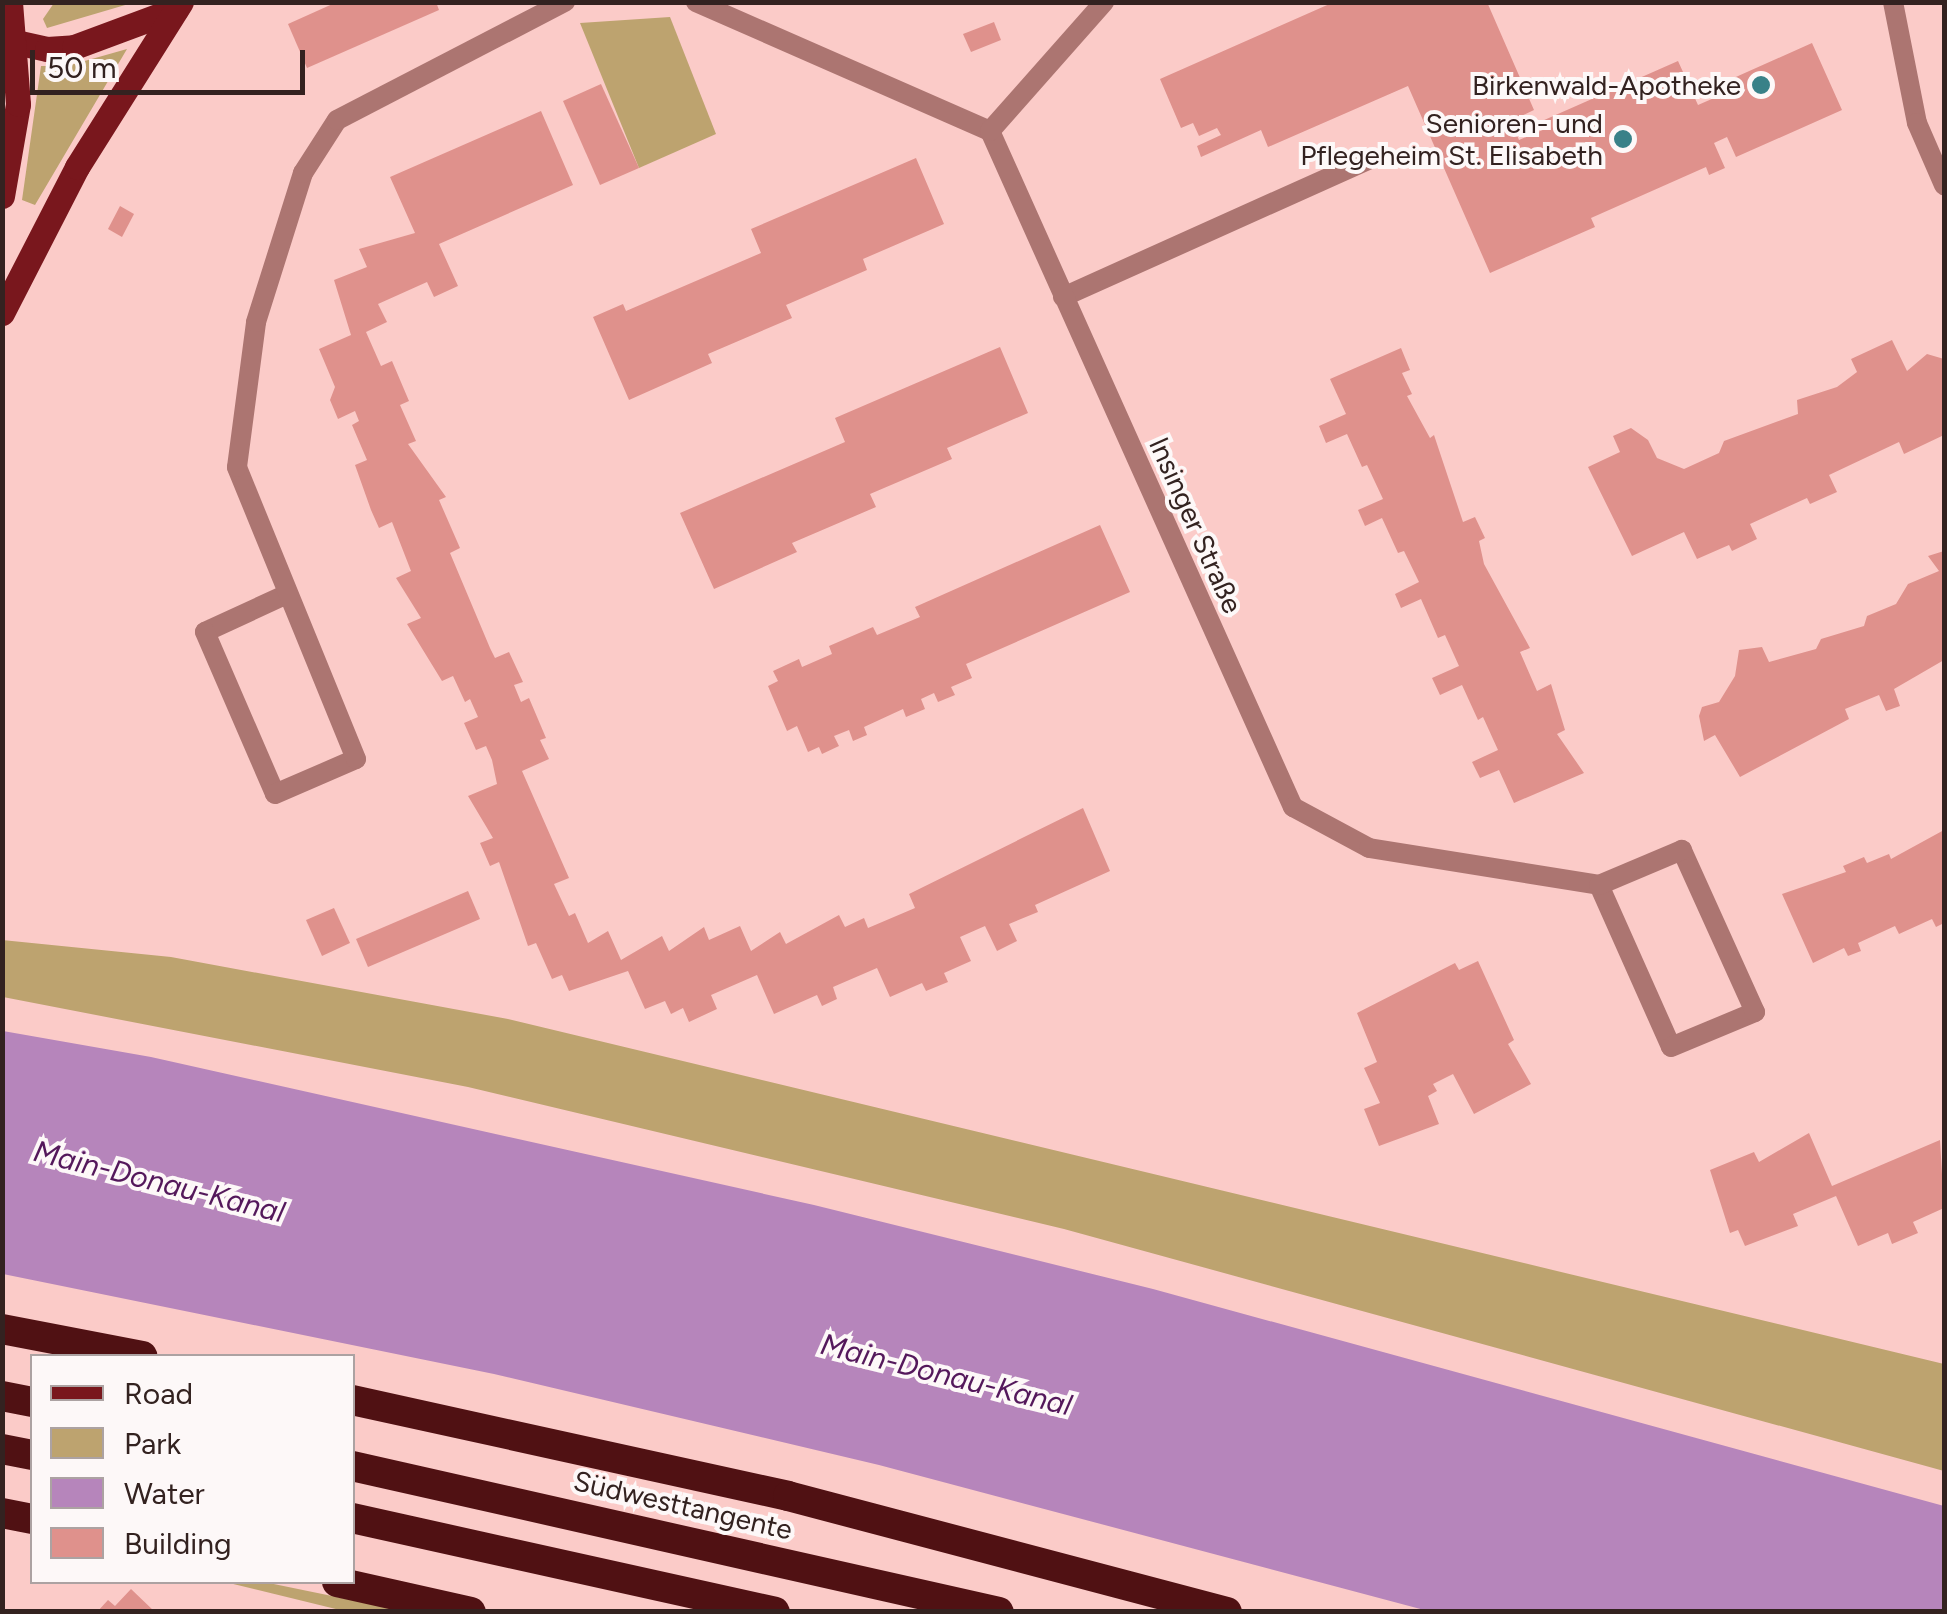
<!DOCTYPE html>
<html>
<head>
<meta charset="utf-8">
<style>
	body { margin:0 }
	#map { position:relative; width:1947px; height:1614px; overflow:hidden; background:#fbcbc8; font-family:Figtree,sans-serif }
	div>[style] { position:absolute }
	.green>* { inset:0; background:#bda36f }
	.water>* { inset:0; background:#b685bb }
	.building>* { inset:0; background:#df918c }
	.lane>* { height:20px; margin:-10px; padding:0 10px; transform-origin:10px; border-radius:10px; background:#ac7571 }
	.street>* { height:20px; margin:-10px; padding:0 10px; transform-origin:10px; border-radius:10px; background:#ac7571 }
	.primary>* { height:25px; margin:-12.5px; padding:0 12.5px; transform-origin:12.5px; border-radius:12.5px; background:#79171d }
	.highway>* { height:30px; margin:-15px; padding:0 15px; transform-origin:15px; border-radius:15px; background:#501113 }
	.dots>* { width:28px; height:28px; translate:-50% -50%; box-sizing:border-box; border:5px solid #fdf8f8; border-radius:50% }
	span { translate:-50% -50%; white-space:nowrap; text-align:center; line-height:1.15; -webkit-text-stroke:8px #fdf8f8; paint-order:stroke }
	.poi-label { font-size:28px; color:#332220 }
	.right { translate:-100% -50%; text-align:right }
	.street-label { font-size:28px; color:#332220 }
	.water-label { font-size:30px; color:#54185b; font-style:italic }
	.frame { position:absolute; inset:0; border:5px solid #332220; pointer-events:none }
	.legend { position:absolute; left:30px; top:1354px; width:325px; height:230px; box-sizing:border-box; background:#fdf8f8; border:2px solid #aca2a2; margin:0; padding:12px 18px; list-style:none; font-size:30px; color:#332220 }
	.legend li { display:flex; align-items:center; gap:20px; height:50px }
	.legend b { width:50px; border:2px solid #aca2a2 }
	.scale { position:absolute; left:30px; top:50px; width:275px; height:45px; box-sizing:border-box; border:5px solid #332220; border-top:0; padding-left:12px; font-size:30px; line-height:35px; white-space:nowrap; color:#332220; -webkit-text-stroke:8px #fdf8f8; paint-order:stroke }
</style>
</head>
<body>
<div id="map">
	<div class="green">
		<div style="clip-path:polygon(54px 3px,131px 2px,132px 3px,47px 28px,43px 19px)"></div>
		<div style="clip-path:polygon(670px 17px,716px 134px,639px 168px,580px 23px)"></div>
		<div style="clip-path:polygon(127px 49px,35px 205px,22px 200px,41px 66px,67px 66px)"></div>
		<div style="clip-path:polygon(2px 940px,171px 957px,508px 1019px,1944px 1364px,1944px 1471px,1064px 1229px,468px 1087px,3px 997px)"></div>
		<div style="clip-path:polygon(225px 1582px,264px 1582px,405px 1611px,344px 1611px)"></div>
	</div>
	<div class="water">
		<div style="clip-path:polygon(3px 1031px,151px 1057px,814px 1205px,1153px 1289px,1944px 1506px,1944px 1611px,1428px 1611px,879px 1465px,494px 1374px,3px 1274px)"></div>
	</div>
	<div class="building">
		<div style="clip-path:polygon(337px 2px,436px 2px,439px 10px,307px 68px,288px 24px)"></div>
		<div style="clip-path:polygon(1334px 2px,1487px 2px,1534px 110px,1511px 121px,1519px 140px,1545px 129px,1542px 121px,1678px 61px,1698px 105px,1714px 98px,1709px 89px,1812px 43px,1842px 110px,1736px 157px,1727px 137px,1714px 143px,1725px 168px,1709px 175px,1706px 167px,1591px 218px,1595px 227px,1490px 273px,1408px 86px,1268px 147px,1261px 130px,1201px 157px,1197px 146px,1221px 135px,1217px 128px,1199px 136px,1193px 123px,1181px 128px,1160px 79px)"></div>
		<div style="clip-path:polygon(994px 22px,1001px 40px,971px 52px,963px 34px)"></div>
		<div style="clip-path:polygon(601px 84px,639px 168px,600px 185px,563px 101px)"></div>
		<div style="clip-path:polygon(541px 111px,573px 185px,439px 244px,458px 286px,434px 297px,427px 282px,378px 304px,387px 322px,366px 332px,381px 366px,392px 361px,409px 401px,400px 405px,416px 441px,408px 444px,446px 497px,439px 500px,460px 548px,450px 553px,490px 648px,495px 658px,509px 652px,523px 682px,514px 685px,521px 702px,529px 698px,546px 738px,540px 740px,549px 759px,522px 771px,569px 878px,554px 884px,569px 916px,575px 913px,588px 943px,608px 931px,621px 960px,662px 936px,669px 951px,704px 927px,709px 940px,740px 926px,751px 951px,780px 932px,786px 944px,839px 915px,845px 927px,864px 918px,868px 928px,915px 908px,909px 894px,1083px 808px,1110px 871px,1035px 905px,1038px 912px,1009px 924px,1017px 941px,997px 951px,985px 926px,960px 937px,971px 961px,944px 973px,948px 982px,926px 991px,922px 983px,890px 997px,877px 968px,833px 987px,837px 999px,822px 1006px,817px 995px,774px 1014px,757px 975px,711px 995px,717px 1009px,689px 1022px,683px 1008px,671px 1014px,665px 1001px,645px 1009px,628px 971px,569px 991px,562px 975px,552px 979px,536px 943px,528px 946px,499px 862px,490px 866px,480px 843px,493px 838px,468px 796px,497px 784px,492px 760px,486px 746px,476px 750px,464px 723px,478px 717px,470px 699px,465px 702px,453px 676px,442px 681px,407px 624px,421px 618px,396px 578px,411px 571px,392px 522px,379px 528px,371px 510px,355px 465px,367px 460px,352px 425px,359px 421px,355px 411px,338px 419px,330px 400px,335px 387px,319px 349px,351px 335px,334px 280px,367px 267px,359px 249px,415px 233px,390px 177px)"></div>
		<div style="clip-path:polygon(916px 158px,944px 224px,863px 259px,867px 270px,786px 305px,792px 318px,708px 354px,712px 363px,629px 400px,593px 317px,623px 304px,626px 311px,761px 253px,751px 229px)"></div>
		<div style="clip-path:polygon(120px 206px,134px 214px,122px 237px,108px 229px)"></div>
		<div style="clip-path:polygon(1892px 340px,1907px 371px,1927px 354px,1944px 359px,1944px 435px,1904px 454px,1899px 442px,1829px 475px,1837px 492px,1810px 504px,1807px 498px,1750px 524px,1757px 539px,1732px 551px,1729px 545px,1697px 559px,1684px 532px,1632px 556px,1588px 467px,1620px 452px,1613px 436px,1631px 428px,1648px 440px,1657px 458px,1684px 469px,1719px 453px,1724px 441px,1798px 414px,1797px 400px,1837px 387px,1857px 372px,1851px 359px)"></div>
		<div style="clip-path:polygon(1000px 347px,1028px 413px,947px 448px,952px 459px,870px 494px,876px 507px,792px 543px,797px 552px,714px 589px,680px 513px,845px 442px,835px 418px)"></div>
		<div style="clip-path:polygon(1401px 348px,1410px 370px,1402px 373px,1412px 394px,1407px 396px,1430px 438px,1434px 435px,1463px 522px,1475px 517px,1485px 538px,1479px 541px,1484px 564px,1530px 648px,1520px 652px,1537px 691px,1551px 684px,1565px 730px,1557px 734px,1584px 773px,1514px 803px,1499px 770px,1480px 778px,1472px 762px,1498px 750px,1483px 717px,1478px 720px,1462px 685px,1440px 695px,1432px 678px,1459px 666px,1445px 635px,1438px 638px,1421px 599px,1401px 608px,1395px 594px,1419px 582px,1404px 551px,1398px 553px,1382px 518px,1365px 526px,1358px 510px,1383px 499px,1367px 465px,1362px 467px,1347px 434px,1326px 443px,1319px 426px,1346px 414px,1330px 379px)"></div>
		<div style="clip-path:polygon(1100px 525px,1130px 592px,966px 664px,972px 678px,951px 687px,955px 695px,938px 702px,934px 693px,921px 699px,925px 709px,906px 717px,903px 709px,864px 727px,867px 735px,853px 741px,849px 730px,834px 736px,839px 746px,822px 754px,819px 747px,808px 752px,797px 726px,787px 731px,768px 686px,778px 681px,773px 671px,799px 659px,802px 667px,832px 654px,829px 646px,873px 627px,877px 635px,920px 617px,915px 607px)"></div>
		<div style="clip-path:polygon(1944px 551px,1944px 660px,1894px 689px,1900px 706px,1886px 711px,1879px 695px,1845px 709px,1849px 719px,1740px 777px,1715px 735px,1704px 741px,1699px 716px,1702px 707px,1719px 702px,1735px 676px,1739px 650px,1762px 647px,1769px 662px,1816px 649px,1821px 639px,1864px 626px,1867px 616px,1896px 604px,1908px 584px,1939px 571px,1928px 556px)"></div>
		<div style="clip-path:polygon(1944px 830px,1944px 923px,1936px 927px,1932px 919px,1899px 934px,1895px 926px,1858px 943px,1861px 951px,1848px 956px,1844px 948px,1813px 963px,1782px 894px,1846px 872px,1843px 866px,1864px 857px,1867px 863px,1889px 854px,1891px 859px)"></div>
		<div style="clip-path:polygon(468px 891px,480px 919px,368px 967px,356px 939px)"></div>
		<div style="clip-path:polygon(334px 908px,350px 943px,322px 956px,306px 920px)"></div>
		<div style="clip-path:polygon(1478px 961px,1514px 1040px,1508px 1044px,1531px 1084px,1474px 1114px,1453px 1074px,1433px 1084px,1437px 1091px,1428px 1096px,1439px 1124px,1379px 1146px,1364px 1109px,1380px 1103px,1364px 1068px,1377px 1062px,1357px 1013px,1455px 963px,1459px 970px)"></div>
		<div style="clip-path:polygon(1809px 1133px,1832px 1186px,1940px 1140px,1944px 1208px,1913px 1222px,1918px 1233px,1892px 1244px,1888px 1233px,1858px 1246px,1836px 1196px,1793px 1214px,1798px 1226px,1745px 1246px,1738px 1230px,1730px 1233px,1710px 1170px,1754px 1152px,1759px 1162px)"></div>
		<div style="clip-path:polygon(131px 1589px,155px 1612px,97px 1612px,108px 1600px,115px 1606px)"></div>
	</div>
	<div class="lane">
		<div style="left:1063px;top:297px;width:339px;rotate:-24.2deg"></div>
	</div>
	<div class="street">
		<div style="left:696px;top:2px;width:321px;rotate:23.7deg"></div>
		<div style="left:1893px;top:2px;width:123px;rotate:78.8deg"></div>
		<div style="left:1917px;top:123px;width:68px;rotate:66.5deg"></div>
		<div style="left:990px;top:131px;width:741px;rotate:65.86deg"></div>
		<div style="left:1293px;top:807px;width:86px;rotate:28.3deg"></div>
		<div style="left:1369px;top:848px;width:233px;rotate:9.1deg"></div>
		<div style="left:1599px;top:885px;width:177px;rotate:66deg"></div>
		<div style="left:1671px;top:1047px;width:91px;rotate:-22.6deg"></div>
		<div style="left:1755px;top:1012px;width:178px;rotate:-114.3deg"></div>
		<div style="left:1682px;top:850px;width:90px;rotate:157.1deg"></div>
		<div style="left:990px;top:131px;width:172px;rotate:-48.5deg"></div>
		<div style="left:285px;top:595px;width:88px;rotate:155.2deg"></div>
		<div style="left:205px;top:632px;width:176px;rotate:66.6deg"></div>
		<div style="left:275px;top:794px;width:88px;rotate:-23.4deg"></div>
		<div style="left:356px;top:759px;width:315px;rotate:-112.2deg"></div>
		<div style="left:237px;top:467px;width:146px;rotate:-82.5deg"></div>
		<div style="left:256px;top:322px;width:156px;rotate:-72.5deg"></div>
		<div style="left:303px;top:173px;width:63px;rotate:-57.3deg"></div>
		<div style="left:337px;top:120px;width:257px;rotate:-27.4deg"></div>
	</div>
	<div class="primary">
		<div style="left:2px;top:39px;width:46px;rotate:12.5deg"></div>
		<div style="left:47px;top:49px;width:27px;rotate:-4deg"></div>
		<div style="left:74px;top:47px;width:109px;rotate:-20.4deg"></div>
		<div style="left:2px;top:196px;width:93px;rotate:-80.1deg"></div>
		<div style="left:18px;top:104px;width:102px;rotate:-94.5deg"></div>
		<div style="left:2px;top:313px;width:164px;rotate:-62.8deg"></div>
		<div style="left:77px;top:167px;width:195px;rotate:-57.8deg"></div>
	</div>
	<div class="highway">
		<div style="left:2px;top:1329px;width:143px;rotate:10.9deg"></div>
		<div style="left:2px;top:1396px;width:31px;rotate:11deg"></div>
		<div style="left:352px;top:1400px;width:446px;rotate:12.4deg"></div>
		<div style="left:788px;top:1496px;width:454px;rotate:14.8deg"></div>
		<div style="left:2px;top:1449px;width:31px;rotate:11deg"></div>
		<div style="left:352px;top:1466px;width:663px;rotate:12.72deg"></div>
		<div style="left:2px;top:1513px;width:31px;rotate:11deg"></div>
		<div style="left:352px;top:1518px;width:433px;rotate:12.5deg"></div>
		<div style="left:337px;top:1582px;width:137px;rotate:12.6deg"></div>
	</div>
	<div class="dots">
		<div style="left:1761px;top:85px;background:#398188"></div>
		<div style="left:1623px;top:139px;background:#398188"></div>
	</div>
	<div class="poi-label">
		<span class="right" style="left:1741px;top:85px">Birkenwald-Apotheke</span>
		<span class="right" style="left:1603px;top:139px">Senioren- und<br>Pflegeheim St. Elisabeth</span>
	</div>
	<div class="street-label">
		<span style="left:1196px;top:525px;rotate:66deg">Insinger Straße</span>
		<span style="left:683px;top:1505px;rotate:13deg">Südwesttangente</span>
	</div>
	<div class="water-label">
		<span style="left:159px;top:1182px;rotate:14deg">Main-Donau-Kanal</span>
		<span style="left:946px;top:1375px;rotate:14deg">Main-Donau-Kanal</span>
	</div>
	<div class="frame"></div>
	<ul class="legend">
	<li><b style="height:12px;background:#79171d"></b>Road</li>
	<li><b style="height:28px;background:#bda36f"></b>Park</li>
	<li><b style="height:28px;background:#b685bb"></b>Water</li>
	<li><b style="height:28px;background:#df918c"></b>Building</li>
	</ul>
	<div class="scale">50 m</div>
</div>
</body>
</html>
